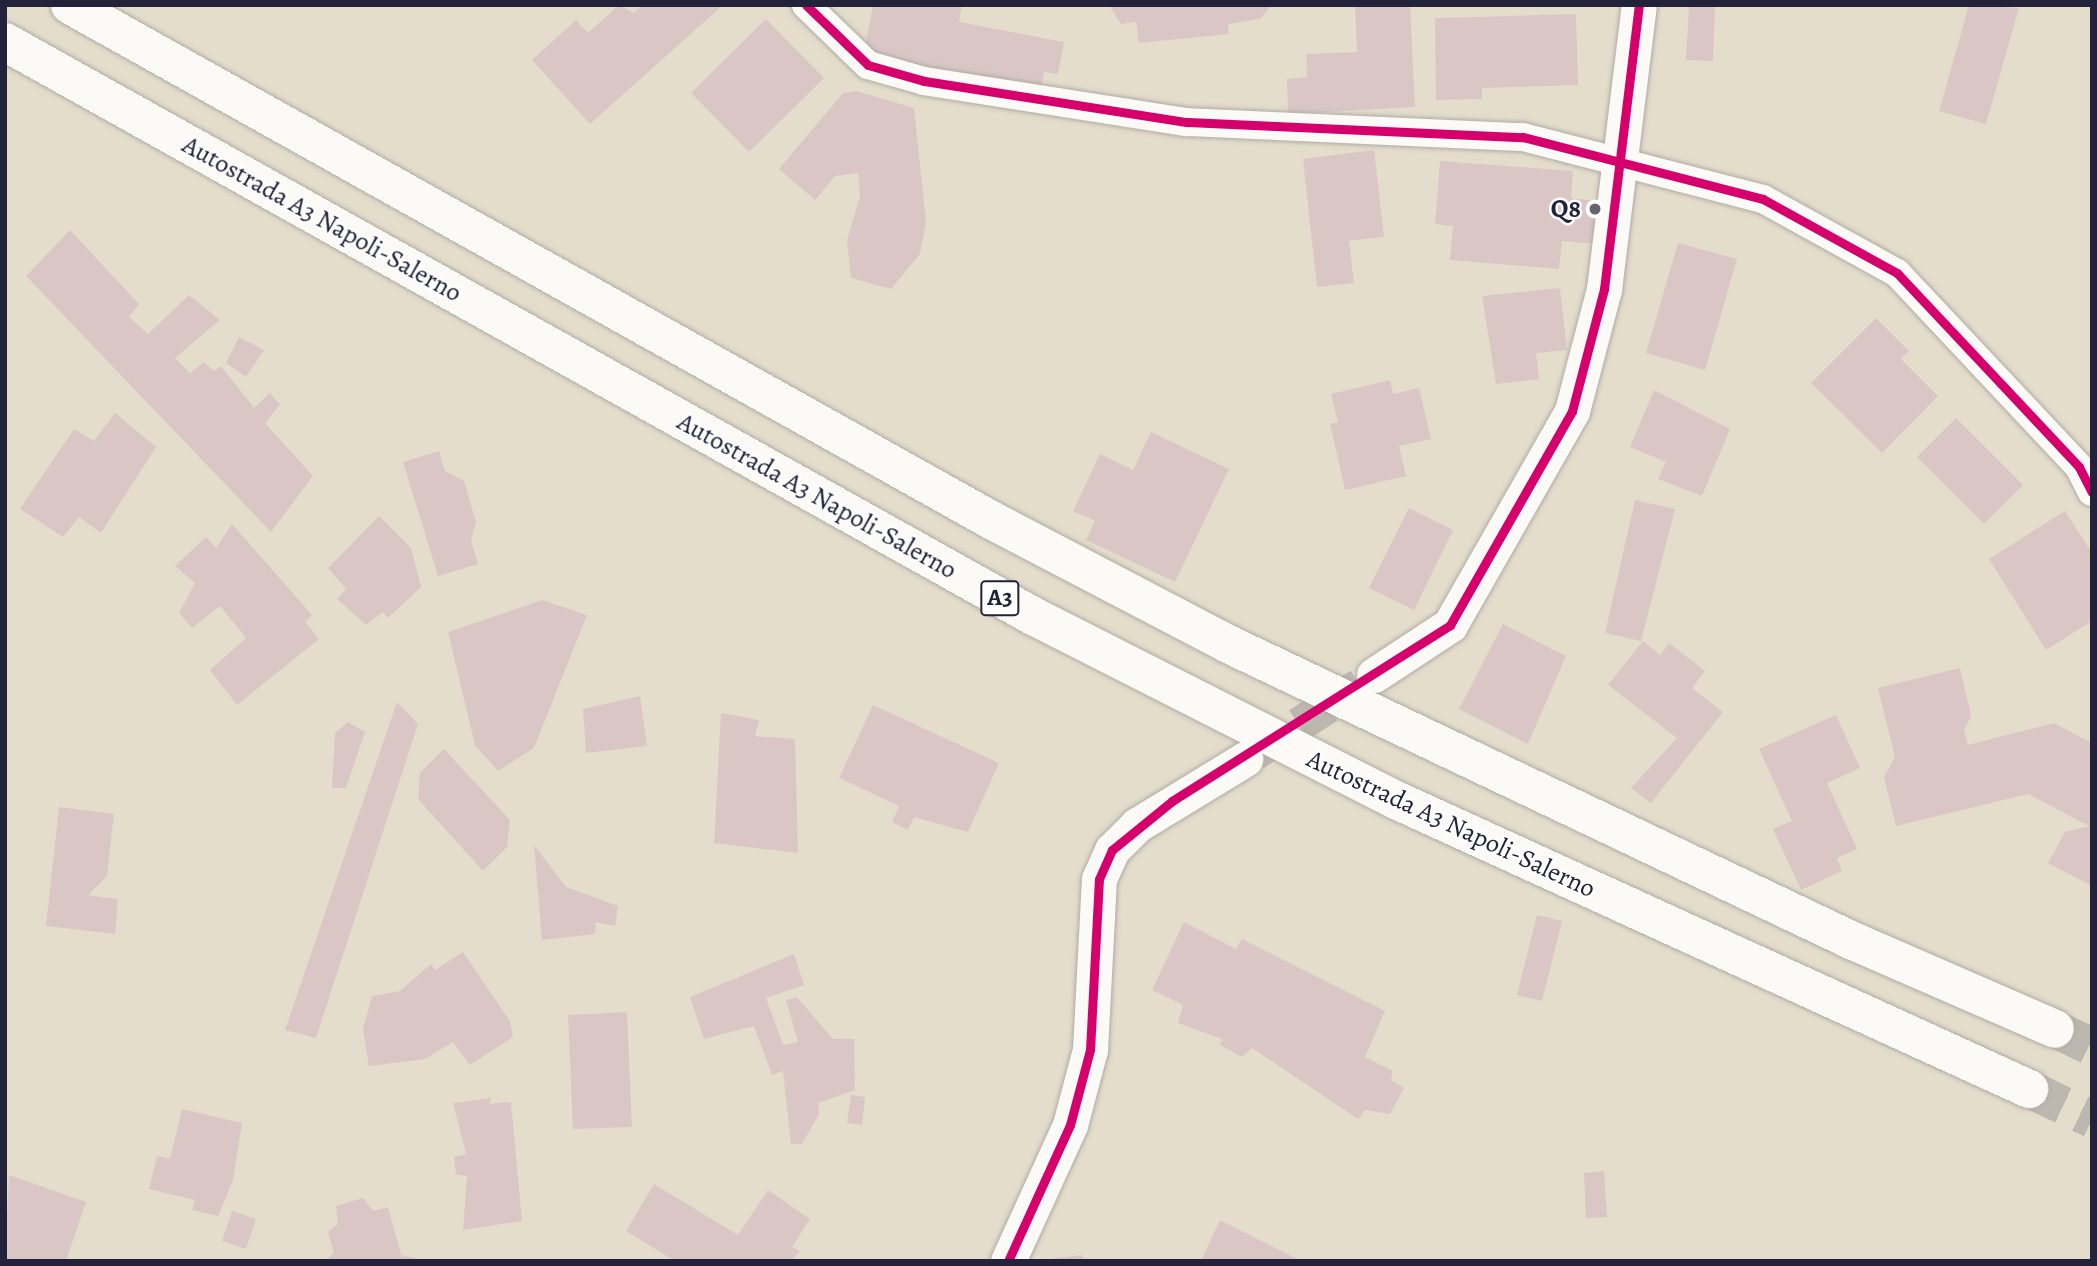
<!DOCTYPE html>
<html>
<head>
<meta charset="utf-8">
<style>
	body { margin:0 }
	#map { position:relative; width:2097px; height:1266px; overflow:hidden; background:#e4ddcc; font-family:Alegreya,serif }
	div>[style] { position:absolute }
	.building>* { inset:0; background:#dac7c5 }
	.tertiary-tunnel>* { height:35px; margin-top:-17.5px; transform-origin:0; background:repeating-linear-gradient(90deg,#bdb8af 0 35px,transparent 0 53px) }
	.motorway-tunnel>* { height:38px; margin-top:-19px; transform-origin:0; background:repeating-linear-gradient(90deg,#bdb8af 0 38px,transparent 0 57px) }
	.roads { filter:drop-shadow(0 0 2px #b0aca3) drop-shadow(0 0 2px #b0aca3) }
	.minor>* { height:28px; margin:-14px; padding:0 14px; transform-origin:14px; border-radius:14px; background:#fbfaf7 }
	.tertiary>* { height:35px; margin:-17.5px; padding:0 17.5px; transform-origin:17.5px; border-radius:17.5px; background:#fbfaf7 }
	.motorway>* { height:38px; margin:-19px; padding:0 19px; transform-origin:19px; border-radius:19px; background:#fbfaf7 }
	.cycleway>* { height:9px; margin:-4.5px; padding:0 4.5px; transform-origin:4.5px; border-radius:4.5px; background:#d6006c }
	.dots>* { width:19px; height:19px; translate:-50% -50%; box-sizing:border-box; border:4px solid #fff; border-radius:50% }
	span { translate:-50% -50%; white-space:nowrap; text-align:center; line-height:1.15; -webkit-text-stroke:5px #fff; paint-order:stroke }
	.shield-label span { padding:2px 5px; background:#fff; border:2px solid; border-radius:5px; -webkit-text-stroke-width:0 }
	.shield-label { font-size:24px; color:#22223b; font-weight:700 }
	.poi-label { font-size:26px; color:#22223b; font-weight:700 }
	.right { translate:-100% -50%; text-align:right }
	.street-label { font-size:26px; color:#22223b }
	.frame { position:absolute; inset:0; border:7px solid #22223b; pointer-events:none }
</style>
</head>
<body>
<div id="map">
	<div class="building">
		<div style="clip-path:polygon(619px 5px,634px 13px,642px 5px,723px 5px,590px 124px,532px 60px,576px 20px,588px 33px)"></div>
		<div style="clip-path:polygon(873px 5px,962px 5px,959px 22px,1064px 42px,1058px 74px,1044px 72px,1041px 90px,863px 57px)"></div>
		<div style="clip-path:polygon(1109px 5px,1272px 5px,1260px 19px,1228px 24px,1229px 34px,1139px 43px,1136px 22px,1121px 24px)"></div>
		<div style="clip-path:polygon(1355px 5px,1410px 5px,1415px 107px,1288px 114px,1287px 79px,1307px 77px,1306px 54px,1357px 52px)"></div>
		<div style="clip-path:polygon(1689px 5px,1715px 5px,1713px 61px,1686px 60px)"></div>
		<div style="clip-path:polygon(1969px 5px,2019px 8px,1986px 124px,1939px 111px)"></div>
		<div style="clip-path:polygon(1576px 14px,1578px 85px,1482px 88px,1482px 99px,1436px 100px,1435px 18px)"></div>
		<div style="clip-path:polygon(766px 19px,824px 78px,749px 152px,691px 93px)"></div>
		<div style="clip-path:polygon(856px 91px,914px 108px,926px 222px,920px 254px,891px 289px,851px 278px,847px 240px,860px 196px,858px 173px,835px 176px,815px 200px,779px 169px,843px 93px)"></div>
		<div style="clip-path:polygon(1374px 150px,1384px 237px,1349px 241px,1354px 283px,1317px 287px,1303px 159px)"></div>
		<div style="clip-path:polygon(1440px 161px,1573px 171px,1571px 198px,1598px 201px,1595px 244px,1562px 241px,1559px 269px,1450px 260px,1453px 226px,1435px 224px)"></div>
		<div style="clip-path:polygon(70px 230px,139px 304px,129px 317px,148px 334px,189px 295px,220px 320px,175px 358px,190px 373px,204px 362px,214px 371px,221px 366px,254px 408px,270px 393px,280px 405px,265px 423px,313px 476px,271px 532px,26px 276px)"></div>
		<div style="clip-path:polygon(1678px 243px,1737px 259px,1705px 370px,1646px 353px)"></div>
		<div style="clip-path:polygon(1560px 288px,1567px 350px,1536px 353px,1539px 379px,1496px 384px,1482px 296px)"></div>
		<div style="clip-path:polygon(1876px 318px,1909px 351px,1901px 359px,1938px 396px,1882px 453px,1811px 383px)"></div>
		<div style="clip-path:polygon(239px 337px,264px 350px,246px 377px,226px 363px)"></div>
		<div style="clip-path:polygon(1390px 380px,1393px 394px,1419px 388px,1431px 439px,1399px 446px,1406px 476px,1345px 490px,1330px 424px,1338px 422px,1331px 394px)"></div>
		<div style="clip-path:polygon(1654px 390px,1730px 429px,1702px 496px,1658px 479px,1666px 462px,1630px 447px)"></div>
		<div style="clip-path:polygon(115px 413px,156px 447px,101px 533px,79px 517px,63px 537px,20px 509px,74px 429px,94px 441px)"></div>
		<div style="clip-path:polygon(1956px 418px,2023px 485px,1984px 524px,1917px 457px)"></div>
		<div style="clip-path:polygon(1151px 432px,1229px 469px,1175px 582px,1086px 540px,1095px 521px,1073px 511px,1100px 454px,1133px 470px)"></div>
		<div style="clip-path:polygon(439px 451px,445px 471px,464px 481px,476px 522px,471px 541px,478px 564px,438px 576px,403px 462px)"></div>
		<div style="clip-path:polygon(1635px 500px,1675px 509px,1641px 641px,1605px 633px)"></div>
		<div style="clip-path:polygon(1409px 508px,1453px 530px,1414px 610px,1369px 588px)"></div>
		<div style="clip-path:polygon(2065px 511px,2092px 553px,2092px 621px,2046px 650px,1989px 559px)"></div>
		<div style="clip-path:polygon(379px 516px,411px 548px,421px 587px,388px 618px,383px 612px,366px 625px,337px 599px,346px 589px,328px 568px)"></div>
		<div style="clip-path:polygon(232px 524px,312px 615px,305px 622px,319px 639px,237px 705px,210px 670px,246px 638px,220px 606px,192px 628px,179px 613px,195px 583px,175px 566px,206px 537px,216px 548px)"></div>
		<div style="clip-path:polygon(542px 600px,587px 615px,534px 748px,498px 771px,475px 745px,448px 632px)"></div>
		<div style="clip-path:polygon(1503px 624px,1566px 656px,1528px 744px,1459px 709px)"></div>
		<div style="clip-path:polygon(1643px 641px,1660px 655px,1669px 643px,1705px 671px,1692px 688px,1723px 712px,1651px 803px,1631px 788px,1677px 738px,1608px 685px)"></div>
		<div style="clip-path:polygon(1960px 668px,1971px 716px,1964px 730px,1968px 745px,2054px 723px,2092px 743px,2092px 886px,2048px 863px,2065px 832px,2089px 826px,2028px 794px,1896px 826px,1884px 777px,1895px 757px,1878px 688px)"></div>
		<div style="clip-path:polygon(640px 696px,647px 746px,586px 753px,583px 709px)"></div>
		<div style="clip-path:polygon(397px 702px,418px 724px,316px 1038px,285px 1030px)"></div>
		<div style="clip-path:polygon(873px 705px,999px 763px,968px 832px,914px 817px,908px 830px,892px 822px,899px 806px,839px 778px)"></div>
		<div style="clip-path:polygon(721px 713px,759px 720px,755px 736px,795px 739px,798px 853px,714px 843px)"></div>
		<div style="clip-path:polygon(1836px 715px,1860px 768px,1827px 783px,1857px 849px,1837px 858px,1842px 871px,1801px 890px,1773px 829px,1792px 821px,1759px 749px)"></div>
		<div style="clip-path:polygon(348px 722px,365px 732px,346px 788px,332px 788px,335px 733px)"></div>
		<div style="clip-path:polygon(444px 749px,510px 820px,507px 847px,483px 871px,418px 799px,420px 773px)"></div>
		<div style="clip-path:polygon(59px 807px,114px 814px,107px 876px,88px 895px,118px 899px,115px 934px,46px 926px)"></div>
		<div style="clip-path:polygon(534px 845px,566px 887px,618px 906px,615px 926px,596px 922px,595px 934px,542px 940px)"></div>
		<div style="clip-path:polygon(1537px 915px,1562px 921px,1542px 1001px,1517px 995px)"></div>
		<div style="clip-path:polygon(1184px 922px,1236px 949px,1242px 939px,1385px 1011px,1365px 1057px,1393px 1071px,1391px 1080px,1404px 1088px,1390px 1114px,1365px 1110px,1358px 1119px,1252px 1048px,1242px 1057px,1220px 1045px,1222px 1039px,1178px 1023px,1183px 1005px,1152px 990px)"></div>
		<div style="clip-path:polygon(463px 952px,510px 1021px,513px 1037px,470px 1065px,453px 1042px,425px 1059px,369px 1066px,363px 1029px,372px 996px,400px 991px,431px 964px,435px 970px)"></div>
		<div style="clip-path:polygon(794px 954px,804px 985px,766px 998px,783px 1045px,798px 1042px,786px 1000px,797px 997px,833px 1039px,854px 1039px,855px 1090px,818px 1103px,819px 1114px,802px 1144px,791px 1144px,783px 1071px,772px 1075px,754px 1026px,704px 1039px,690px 997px)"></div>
		<div style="clip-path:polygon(627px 1012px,632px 1127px,573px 1129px,568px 1015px)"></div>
		<div style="clip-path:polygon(851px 1095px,865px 1097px,862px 1125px,847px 1123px)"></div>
		<div style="clip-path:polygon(491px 1098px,489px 1104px,511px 1102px,522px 1221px,463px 1230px,467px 1176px,456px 1175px,454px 1157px,466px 1154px,453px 1103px)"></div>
		<div style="clip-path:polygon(182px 1109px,242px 1123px,233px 1180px,218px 1216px,192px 1210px,195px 1200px,149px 1189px,157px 1156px,170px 1159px)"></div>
		<div style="clip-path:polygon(1604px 1171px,1607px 1217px,1586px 1218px,1584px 1173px)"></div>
		<div style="clip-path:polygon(9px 1175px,86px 1202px,66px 1261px,5px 1261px)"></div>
		<div style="clip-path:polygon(654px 1184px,738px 1235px,768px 1190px,810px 1219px,792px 1247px,800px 1251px,791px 1261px,675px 1261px,626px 1231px)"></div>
		<div style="clip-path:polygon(363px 1198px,373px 1211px,388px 1207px,401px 1255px,425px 1261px,325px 1261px,334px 1253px,328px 1232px,338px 1224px,336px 1206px)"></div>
		<div style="clip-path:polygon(232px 1211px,256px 1219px,246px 1249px,222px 1241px)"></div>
		<div style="clip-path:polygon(1220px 1220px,1301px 1261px,1201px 1261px)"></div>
		<div style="clip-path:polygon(1082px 1255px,1085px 1261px,1049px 1261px,1049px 1259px)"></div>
	</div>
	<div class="tertiary-tunnel">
		<div style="left:1254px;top:753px;width:126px;rotate:-32.7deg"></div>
	</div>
	<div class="motorway-tunnel">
		<div style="left:2055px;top:1029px;width:41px;rotate:25.9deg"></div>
		<div style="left:2029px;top:1089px;width:70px;rotate:25.5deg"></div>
	</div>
	<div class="roads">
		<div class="minor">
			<div style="left:806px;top:5px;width:86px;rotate:44.1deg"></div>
			<div style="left:868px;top:65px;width:58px;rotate:15.9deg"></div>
			<div style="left:924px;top:81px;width:266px;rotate:8.9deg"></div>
			<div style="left:1187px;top:122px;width:336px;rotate:2.6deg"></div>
			<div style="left:1523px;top:137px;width:248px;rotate:14.5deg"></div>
			<div style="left:1763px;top:199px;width:153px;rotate:28.9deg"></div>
			<div style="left:1897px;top:273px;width:266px;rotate:46.8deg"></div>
			<div style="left:2079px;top:467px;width:28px;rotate:63deg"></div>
		</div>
		<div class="tertiary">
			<div style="left:1374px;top:675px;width:91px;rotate:-33.3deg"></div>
			<div style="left:1450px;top:625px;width:246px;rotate:-60.3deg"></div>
			<div style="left:1572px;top:411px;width:126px;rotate:-75.3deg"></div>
			<div style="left:1604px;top:289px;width:286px;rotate:-83deg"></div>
			<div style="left:1008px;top:1261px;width:149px;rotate:-65.5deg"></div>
			<div style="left:1070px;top:1125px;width:78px;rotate:-75.1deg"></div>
			<div style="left:1090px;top:1050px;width:171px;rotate:-87deg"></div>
			<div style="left:1099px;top:879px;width:32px;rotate:-66deg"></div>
			<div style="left:1112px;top:850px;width:35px;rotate:-45deg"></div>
			<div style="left:1137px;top:825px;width:127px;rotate:-31.4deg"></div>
		</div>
		<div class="motorway">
			<div style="left:70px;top:5px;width:1055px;rotate:29.21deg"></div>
			<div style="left:991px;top:520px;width:267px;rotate:27.6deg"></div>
			<div style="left:1228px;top:644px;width:692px;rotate:25.42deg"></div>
			<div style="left:1853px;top:941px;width:220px;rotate:23.5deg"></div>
			<div style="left:5px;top:42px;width:1177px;rotate:29.18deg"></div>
			<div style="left:1033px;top:616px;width:409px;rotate:26.9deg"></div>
			<div style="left:1398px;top:801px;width:694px;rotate:24.53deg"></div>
		</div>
	</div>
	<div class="cycleway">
		<div style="left:806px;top:5px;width:86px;rotate:44.1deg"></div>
		<div style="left:868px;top:65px;width:58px;rotate:15.9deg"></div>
		<div style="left:924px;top:81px;width:266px;rotate:8.9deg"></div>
		<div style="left:1187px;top:122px;width:336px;rotate:2.6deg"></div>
		<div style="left:1523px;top:137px;width:248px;rotate:14.5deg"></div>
		<div style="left:1763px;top:199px;width:153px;rotate:28.9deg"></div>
		<div style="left:1897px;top:273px;width:266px;rotate:46.8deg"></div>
		<div style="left:2079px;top:467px;width:28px;rotate:63deg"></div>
		<div style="left:1008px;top:1261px;width:149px;rotate:-65.5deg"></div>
		<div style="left:1070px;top:1125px;width:78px;rotate:-75.1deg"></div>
		<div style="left:1090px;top:1050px;width:171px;rotate:-87deg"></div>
		<div style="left:1099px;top:879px;width:32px;rotate:-66deg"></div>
		<div style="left:1112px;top:850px;width:77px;rotate:-39.2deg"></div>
		<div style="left:1172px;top:801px;width:329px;rotate:-32.3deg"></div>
		<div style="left:1450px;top:625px;width:246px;rotate:-60.3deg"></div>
		<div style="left:1572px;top:411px;width:126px;rotate:-75.3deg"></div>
		<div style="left:1604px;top:289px;width:286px;rotate:-83deg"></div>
	</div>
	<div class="dots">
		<div style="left:1595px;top:209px;background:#66636e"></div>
	</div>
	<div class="shield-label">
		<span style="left:1000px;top:598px">A3</span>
	</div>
	<div class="poi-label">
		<span class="right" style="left:1581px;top:209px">Q8</span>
	</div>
	<div class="street-label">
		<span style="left:322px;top:219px;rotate:29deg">Autostrada A3 Napoli-Salerno</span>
		<span style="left:817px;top:496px;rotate:29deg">Autostrada A3 Napoli-Salerno</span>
		<span style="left:1451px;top:824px;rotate:25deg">Autostrada A3 Napoli-Salerno</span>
	</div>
	<div class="frame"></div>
</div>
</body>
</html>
